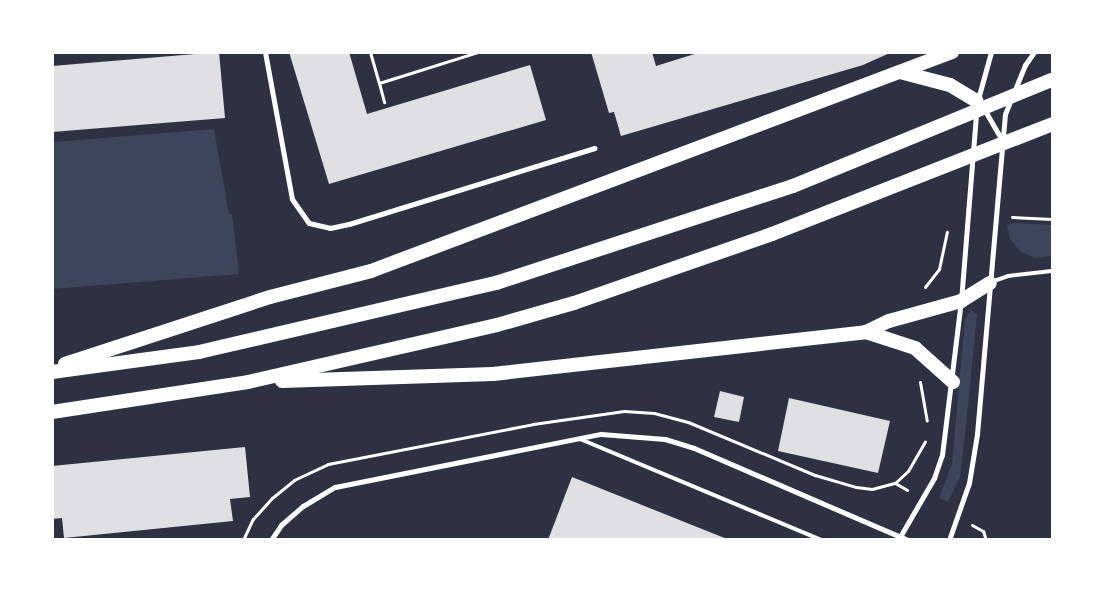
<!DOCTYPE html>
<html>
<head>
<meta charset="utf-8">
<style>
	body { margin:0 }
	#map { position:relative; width:1105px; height:592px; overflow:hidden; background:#2d3142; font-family:"DM Sans",sans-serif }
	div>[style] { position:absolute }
	.green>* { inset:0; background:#3c4559 }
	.building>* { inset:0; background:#e0e0e3 }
	.path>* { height:3px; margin:-1.5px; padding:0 1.5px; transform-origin:1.5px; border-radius:1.5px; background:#fff }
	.service>* { height:4px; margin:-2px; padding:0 2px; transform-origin:2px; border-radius:2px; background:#fff }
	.minor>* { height:5px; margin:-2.5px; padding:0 2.5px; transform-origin:2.5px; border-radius:2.5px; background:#fff }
	.trunk>* { height:14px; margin:-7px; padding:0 7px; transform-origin:7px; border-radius:7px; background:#fff }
	span { translate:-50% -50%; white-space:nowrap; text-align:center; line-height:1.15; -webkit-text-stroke:4.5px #fff; paint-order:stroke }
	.frame { position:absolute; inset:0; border:54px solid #fff; pointer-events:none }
</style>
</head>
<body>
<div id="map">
	<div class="green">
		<div style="clip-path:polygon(214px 129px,229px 214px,232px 214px,239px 274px,53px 289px,53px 142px)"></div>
		<div style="clip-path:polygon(1015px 223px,1052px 225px,1052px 256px,1035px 258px,1021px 252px,1010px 239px,1007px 225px)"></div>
		<div style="clip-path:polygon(971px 310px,977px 315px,967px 416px,960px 477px,948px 502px,939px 498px,952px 464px,965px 319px)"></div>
	</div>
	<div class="building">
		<div style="clip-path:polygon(219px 52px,225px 118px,52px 132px,52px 66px)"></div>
		<div style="clip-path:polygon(289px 52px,349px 52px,367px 114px,530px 65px,546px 120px,329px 184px)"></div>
		<div style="clip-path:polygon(591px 52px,652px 52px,656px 66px,701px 52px,892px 52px,863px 65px,621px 136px,614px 112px,609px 113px)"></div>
		<div style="clip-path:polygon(720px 391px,744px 397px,739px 422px,714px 417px)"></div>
		<div style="clip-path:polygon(789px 398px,890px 421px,878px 473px,778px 451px)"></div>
		<div style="clip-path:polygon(245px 447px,250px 497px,230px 499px,233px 521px,64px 538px,62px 518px,52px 519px,52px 466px)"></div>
		<div style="clip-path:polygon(572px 477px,727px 539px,727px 540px,548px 540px)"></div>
	</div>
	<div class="path">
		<div style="left:370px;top:52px;width:32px;rotate:74deg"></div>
		<div style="left:379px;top:83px;width:104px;rotate:-17.4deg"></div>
		<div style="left:379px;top:83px;width:20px;rotate:75deg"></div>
		<div style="left:1012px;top:217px;width:40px;rotate:2.9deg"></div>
		<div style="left:925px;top:287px;width:23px;rotate:-52deg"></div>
		<div style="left:939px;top:269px;width:38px;rotate:-78deg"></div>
		<div style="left:920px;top:382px;width:39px;rotate:80deg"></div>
		<div style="left:895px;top:483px;width:18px;rotate:-43deg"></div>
		<div style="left:908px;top:471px;width:34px;rotate:-60deg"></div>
		<div style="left:972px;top:525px;width:13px;rotate:29deg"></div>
		<div style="left:983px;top:531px;width:9px;rotate:72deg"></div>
		<div style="left:243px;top:540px;width:23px;rotate:-65deg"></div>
		<div style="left:253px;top:519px;width:28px;rotate:-48deg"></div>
		<div style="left:272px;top:498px;width:28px;rotate:-39deg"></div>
		<div style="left:294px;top:480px;width:38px;rotate:-25deg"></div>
		<div style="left:328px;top:464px;width:209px;rotate:-11deg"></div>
		<div style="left:533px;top:424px;width:92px;rotate:-8.1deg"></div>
		<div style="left:624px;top:411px;width:30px;rotate:4deg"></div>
		<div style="left:654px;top:413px;width:35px;rotate:15deg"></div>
		<div style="left:688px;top:422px;width:138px;rotate:22.7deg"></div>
		<div style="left:815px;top:475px;width:43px;rotate:16.3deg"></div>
		<div style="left:856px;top:487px;width:16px;rotate:7deg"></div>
		<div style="left:872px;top:489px;width:24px;rotate:-15deg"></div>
		<div style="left:895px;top:483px;width:14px;rotate:30deg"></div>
	</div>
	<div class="service">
		<div style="left:991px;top:282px;width:18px;rotate:-19deg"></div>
		<div style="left:1008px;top:276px;width:44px;rotate:-6.5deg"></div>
		<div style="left:580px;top:439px;width:262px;rotate:22.7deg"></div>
	</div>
	<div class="minor">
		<div style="left:265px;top:52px;width:149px;rotate:79.6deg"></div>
		<div style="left:292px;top:199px;width:29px;rotate:55deg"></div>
		<div style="left:309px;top:223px;width:22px;rotate:13deg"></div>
		<div style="left:330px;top:228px;width:19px;rotate:-12deg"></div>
		<div style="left:349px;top:224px;width:257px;rotate:-17.2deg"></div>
		<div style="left:978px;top:99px;width:49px;rotate:-74.5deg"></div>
		<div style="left:984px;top:109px;width:34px;rotate:60deg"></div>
		<div style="left:901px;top:535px;width:66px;rotate:-59.9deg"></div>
		<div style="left:934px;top:478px;width:24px;rotate:-71deg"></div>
		<div style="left:942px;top:455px;width:155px;rotate:-83deg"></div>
		<div style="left:961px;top:301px;width:189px;rotate:-85.4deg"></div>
		<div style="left:271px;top:540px;width:18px;rotate:-56deg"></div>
		<div style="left:281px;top:525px;width:29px;rotate:-41deg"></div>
		<div style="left:303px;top:506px;width:37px;rotate:-31deg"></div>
		<div style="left:335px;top:487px;width:271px;rotate:-11.3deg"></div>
		<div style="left:601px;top:434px;width:64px;rotate:4.5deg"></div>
		<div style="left:665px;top:439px;width:30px;rotate:17deg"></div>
		<div style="left:694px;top:448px;width:233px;rotate:23.3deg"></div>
		<div style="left:949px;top:540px;width:60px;rotate:-70.7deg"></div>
		<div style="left:969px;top:483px;width:50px;rotate:-80.7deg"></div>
		<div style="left:977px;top:434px;width:321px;rotate:-85deg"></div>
		<div style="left:1005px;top:114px;width:53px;rotate:-67.8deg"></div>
		<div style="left:1025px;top:65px;width:16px;rotate:-55deg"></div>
	</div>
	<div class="trunk">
		<div style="left:900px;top:72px;width:52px;rotate:14.6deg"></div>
		<div style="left:950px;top:85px;width:31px;rotate:31deg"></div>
		<div style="left:866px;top:332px;width:25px;rotate:-26deg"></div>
		<div style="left:889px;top:321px;width:75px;rotate:-15.5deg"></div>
		<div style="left:961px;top:301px;width:34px;rotate:-32deg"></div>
		<div style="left:65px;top:364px;width:216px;rotate:-18.1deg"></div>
		<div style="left:270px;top:297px;width:104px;rotate:-14.4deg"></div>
		<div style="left:371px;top:271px;width:621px;rotate:-20.65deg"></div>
		<div style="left:52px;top:372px;width:148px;rotate:-7.7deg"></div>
		<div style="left:199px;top:352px;width:305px;rotate:-13.1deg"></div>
		<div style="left:496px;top:283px;width:312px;rotate:-18.1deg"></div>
		<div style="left:793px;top:186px;width:280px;rotate:-22.3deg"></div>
		<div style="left:282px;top:381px;width:211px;rotate:-1.9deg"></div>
		<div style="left:493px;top:374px;width:375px;rotate:-6.4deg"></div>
		<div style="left:866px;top:332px;width:52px;rotate:18.1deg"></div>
		<div style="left:915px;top:348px;width:51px;rotate:41.8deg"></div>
		<div style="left:52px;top:412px;width:198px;rotate:-8.7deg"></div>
		<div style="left:248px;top:382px;width:255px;rotate:-12.9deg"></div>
		<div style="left:497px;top:325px;width:80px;rotate:-15.9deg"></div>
		<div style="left:574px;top:303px;width:210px;rotate:-19.2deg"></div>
		<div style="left:772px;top:234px;width:301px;rotate:-21.4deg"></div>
	</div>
	<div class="frame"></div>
</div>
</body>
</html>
